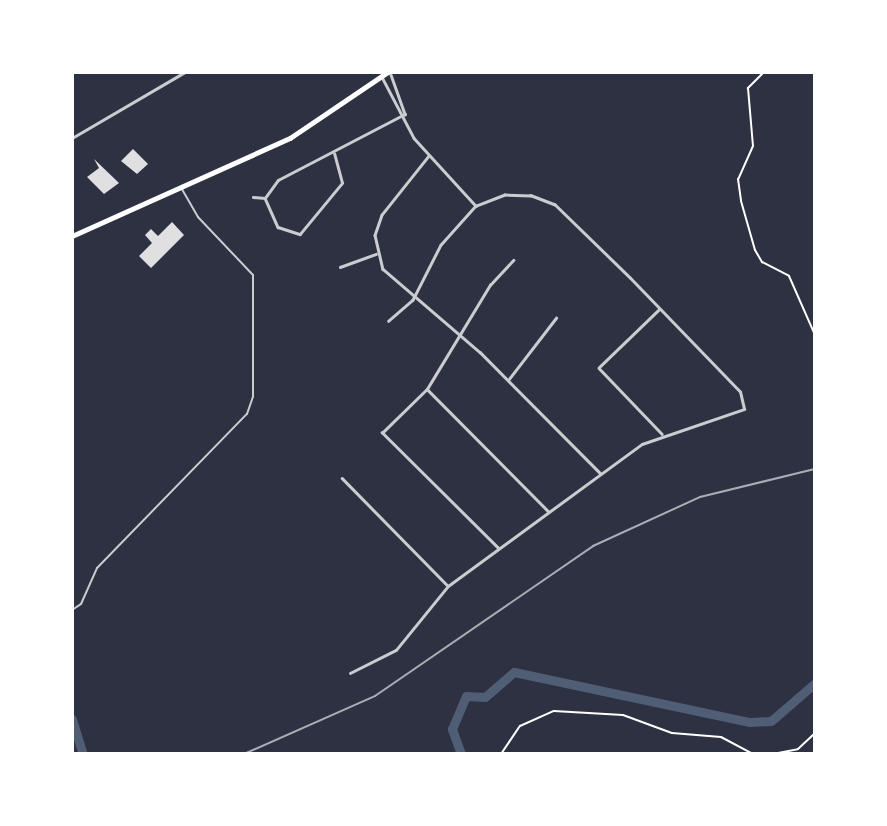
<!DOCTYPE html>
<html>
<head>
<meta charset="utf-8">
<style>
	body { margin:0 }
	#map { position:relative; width:887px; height:826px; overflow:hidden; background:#2d3142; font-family:Signika,sans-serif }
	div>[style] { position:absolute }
	.river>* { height:9px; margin:-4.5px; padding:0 4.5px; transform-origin:4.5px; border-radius:4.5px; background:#4f5d75 }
	.building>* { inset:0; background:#e0e0e3 }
	.path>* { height:2px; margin:-1px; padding:0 1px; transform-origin:1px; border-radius:1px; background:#fff }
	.service>* { height:2px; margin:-1px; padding:0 1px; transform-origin:1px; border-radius:1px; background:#caccd0 }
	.minor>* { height:2.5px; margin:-1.25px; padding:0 1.25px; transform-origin:1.25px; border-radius:1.25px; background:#caccd0 }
	.secondary>* { height:4.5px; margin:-2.25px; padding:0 2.25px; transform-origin:2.25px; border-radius:2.25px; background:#fff }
	.rail>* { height:2px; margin:-1px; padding:0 1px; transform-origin:1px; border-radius:1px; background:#abadb3 }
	span { translate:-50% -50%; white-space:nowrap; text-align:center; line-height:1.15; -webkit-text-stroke:7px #fff; paint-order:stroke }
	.frame { position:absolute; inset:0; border:74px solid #fff; pointer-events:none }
</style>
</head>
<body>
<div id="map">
	<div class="river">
		<div style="left:72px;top:719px;width:37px;rotate:73deg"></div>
		<div style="left:461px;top:754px;width:27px;rotate:-110deg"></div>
		<div style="left:452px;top:729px;width:36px;rotate:-67deg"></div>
		<div style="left:466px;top:696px;width:19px;rotate:3deg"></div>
		<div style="left:485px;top:697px;width:38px;rotate:-41deg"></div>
		<div style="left:514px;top:672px;width:241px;rotate:12deg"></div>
		<div style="left:750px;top:722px;width:21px;rotate:-3deg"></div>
		<div style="left:771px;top:721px;width:58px;rotate:-40.8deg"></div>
	</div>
	<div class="building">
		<div style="clip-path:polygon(133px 149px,148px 164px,137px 174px,121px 161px)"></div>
		<div style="clip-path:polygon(94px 159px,119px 183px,104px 194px,87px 177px,99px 168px)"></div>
		<div style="clip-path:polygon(172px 222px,184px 235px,151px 268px,139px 256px,152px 243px,145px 235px,151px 229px,158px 236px)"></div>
	</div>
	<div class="path">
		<div style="left:764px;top:72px;width:23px;rotate:135deg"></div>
		<div style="left:748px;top:88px;width:58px;rotate:85.1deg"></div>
		<div style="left:753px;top:146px;width:36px;rotate:114deg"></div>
		<div style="left:738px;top:179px;width:22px;rotate:82deg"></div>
		<div style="left:741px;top:201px;width:51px;rotate:74.1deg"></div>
		<div style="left:755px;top:250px;width:14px;rotate:60deg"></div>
		<div style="left:762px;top:262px;width:30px;rotate:27deg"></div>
		<div style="left:789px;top:276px;width:64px;rotate:66.2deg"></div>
		<div style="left:501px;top:754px;width:34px;rotate:-56deg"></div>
		<div style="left:520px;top:726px;width:37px;rotate:-24deg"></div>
		<div style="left:554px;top:711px;width:69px;rotate:3.3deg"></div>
		<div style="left:623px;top:715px;width:52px;rotate:20.2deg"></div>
		<div style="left:672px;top:733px;width:49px;rotate:4.7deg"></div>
		<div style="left:721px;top:737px;width:36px;rotate:28deg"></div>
		<div style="left:773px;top:754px;width:25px;rotate:-11deg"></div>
		<div style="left:798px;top:749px;width:23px;rotate:-43deg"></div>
	</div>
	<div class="service">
		<div style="left:72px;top:610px;width:11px;rotate:-34deg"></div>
		<div style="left:81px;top:604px;width:39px;rotate:-66deg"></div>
		<div style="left:97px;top:568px;width:215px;rotate:-45.8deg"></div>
		<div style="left:247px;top:414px;width:18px;rotate:-71deg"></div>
		<div style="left:253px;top:397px;width:122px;rotate:-90deg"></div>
		<div style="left:253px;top:275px;width:80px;rotate:-133.5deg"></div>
		<div style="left:198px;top:217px;width:34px;rotate:-120deg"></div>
	</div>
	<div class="minor">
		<div style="left:390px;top:72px;width:45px;rotate:70.3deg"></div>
		<div style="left:382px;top:77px;width:69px;rotate:62.3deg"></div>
		<div style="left:414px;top:138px;width:92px;rotate:47.6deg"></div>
		<div style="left:72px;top:138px;width:131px;rotate:-30.3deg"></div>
		<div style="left:429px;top:156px;width:75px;rotate:128.5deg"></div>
		<div style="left:382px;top:215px;width:21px;rotate:109deg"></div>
		<div style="left:375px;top:235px;width:35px;rotate:77deg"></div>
		<div style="left:383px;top:269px;width:128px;rotate:40.6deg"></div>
		<div style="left:480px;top:352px;width:170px;rotate:45.2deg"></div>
		<div style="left:253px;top:197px;width:12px;rotate:5deg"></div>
		<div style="left:265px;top:198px;width:22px;rotate:-54deg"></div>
		<div style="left:278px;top:180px;width:143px;rotate:-27.5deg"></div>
		<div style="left:265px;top:198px;width:32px;rotate:66deg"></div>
		<div style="left:278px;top:227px;width:23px;rotate:18deg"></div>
		<div style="left:300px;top:234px;width:66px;rotate:-50.5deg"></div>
		<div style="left:342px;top:183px;width:30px;rotate:-105deg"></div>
		<div style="left:340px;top:267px;width:38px;rotate:-20deg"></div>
		<div style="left:659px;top:310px;width:83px;rotate:136deg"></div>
		<div style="left:599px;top:368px;width:91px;rotate:46.3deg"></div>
		<div style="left:509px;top:379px;width:77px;rotate:-52.4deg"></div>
		<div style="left:427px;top:389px;width:172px;rotate:45.2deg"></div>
		<div style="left:342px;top:478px;width:151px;rotate:45.5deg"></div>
		<div style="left:499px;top:549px;width:165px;rotate:-135.2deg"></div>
		<div style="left:382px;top:433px;width:63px;rotate:-44.4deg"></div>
		<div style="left:427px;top:389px;width:122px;rotate:-58.8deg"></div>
		<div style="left:490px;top:285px;width:34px;rotate:-47deg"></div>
		<div style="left:350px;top:673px;width:51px;rotate:-26.6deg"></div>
		<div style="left:396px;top:650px;width:82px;rotate:-50.9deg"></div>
		<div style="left:448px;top:586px;width:240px;rotate:-36.2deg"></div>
		<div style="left:642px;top:444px;width:108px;rotate:-18.9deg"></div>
		<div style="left:744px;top:409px;width:17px;rotate:-103deg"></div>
		<div style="left:740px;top:392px;width:158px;rotate:-134deg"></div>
		<div style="left:630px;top:278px;width:105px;rotate:-135.8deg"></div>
		<div style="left:555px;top:205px;width:26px;rotate:-159deg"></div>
		<div style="left:531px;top:196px;width:26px;rotate:-178deg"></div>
		<div style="left:505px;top:195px;width:31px;rotate:159deg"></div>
		<div style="left:476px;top:206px;width:52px;rotate:131.9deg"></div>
		<div style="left:441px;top:245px;width:62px;rotate:117deg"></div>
		<div style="left:413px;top:300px;width:32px;rotate:139deg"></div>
	</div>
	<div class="secondary">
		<div style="left:72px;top:236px;width:239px;rotate:-24.2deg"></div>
		<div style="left:290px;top:138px;width:118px;rotate:-34deg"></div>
	</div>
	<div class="rail">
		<div style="left:244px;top:754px;width:143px;rotate:-23.9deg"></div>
		<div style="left:375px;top:696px;width:265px;rotate:-34.5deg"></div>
		<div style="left:593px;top:546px;width:118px;rotate:-24.6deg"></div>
		<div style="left:700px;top:497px;width:118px;rotate:-13.7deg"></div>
	</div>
	<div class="frame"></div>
</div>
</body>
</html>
